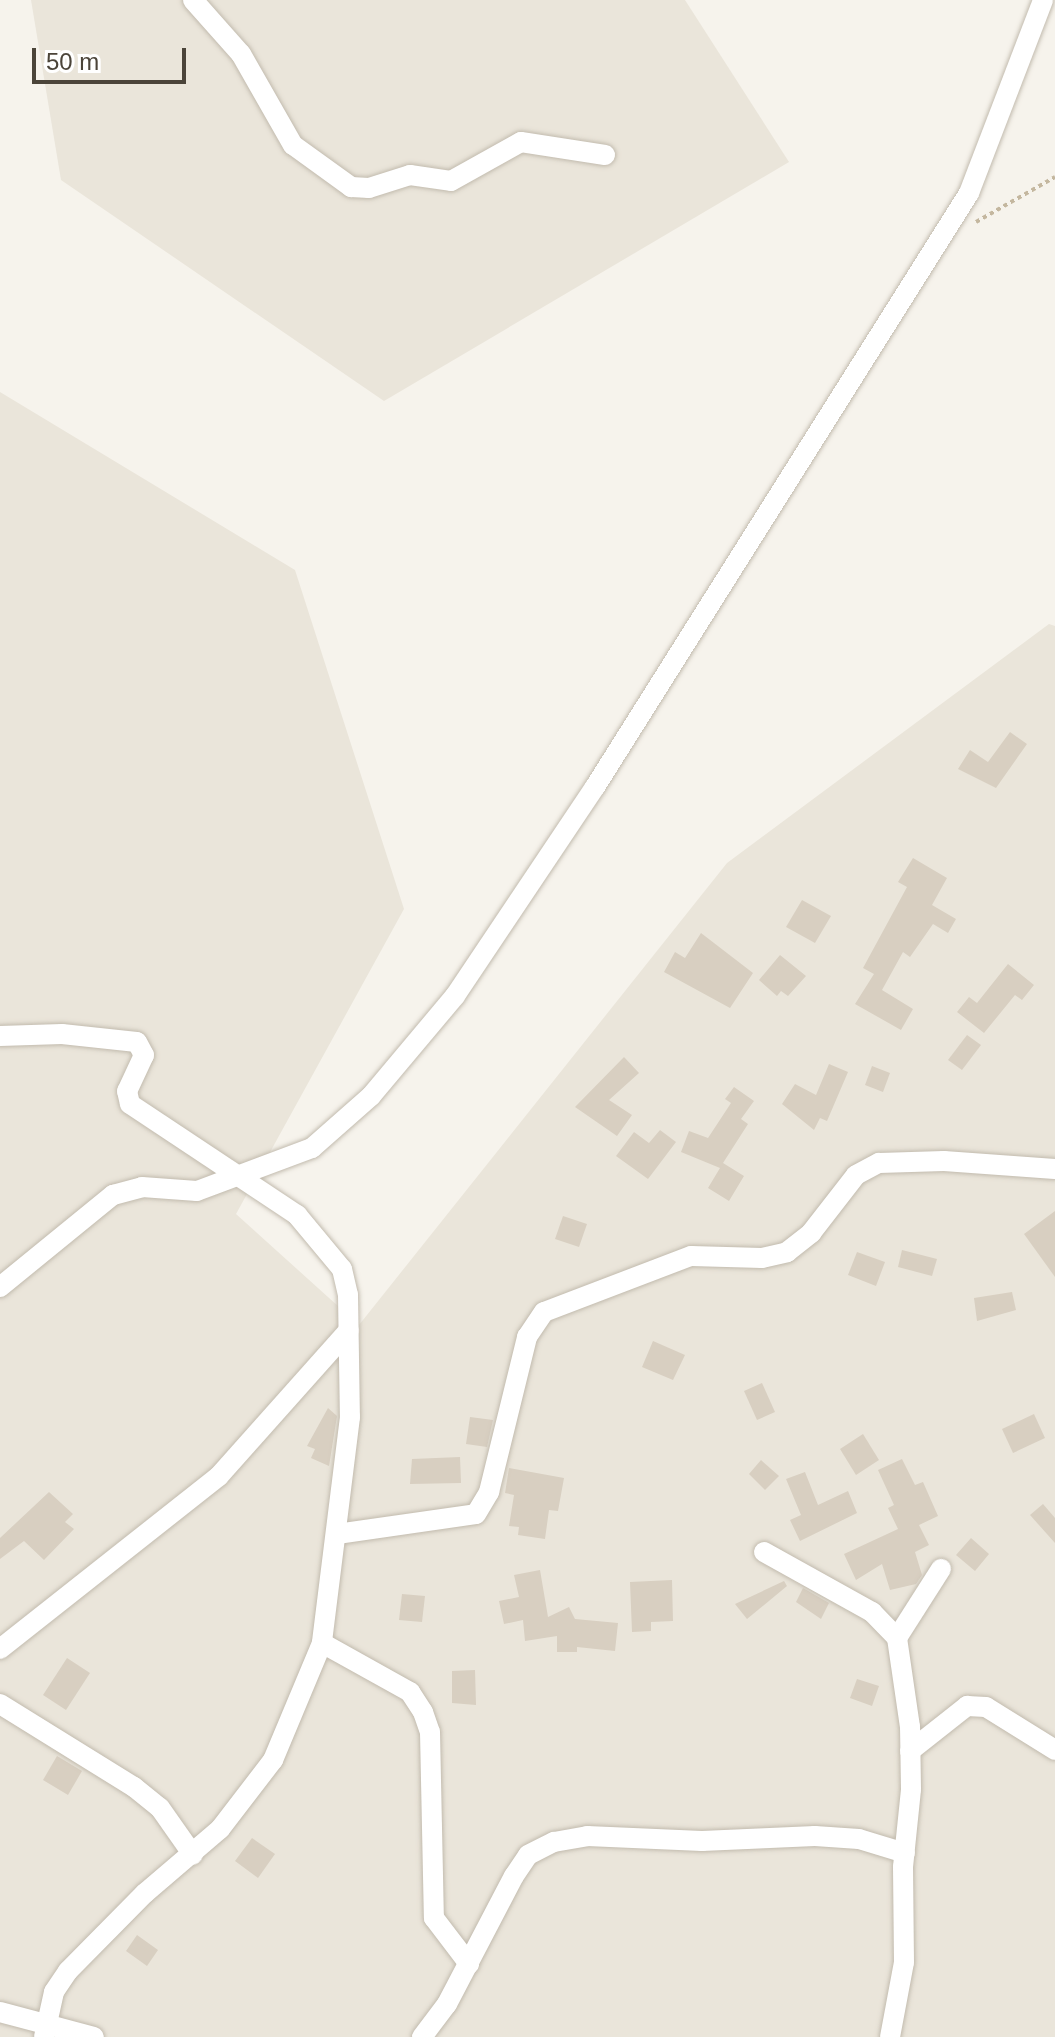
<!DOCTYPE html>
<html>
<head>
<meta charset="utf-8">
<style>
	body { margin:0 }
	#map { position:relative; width:1055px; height:2037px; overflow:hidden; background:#f6f3ec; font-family:Helvetica,sans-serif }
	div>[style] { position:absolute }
	.residential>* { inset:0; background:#eae5da }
	.building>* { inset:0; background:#d8cfc1 }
	.path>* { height:4px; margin-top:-2px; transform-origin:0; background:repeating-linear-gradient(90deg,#c4b79f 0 4px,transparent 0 8px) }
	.roads { filter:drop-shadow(0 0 2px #c2bbae) drop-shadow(0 0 2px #c2bbae) }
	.street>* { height:20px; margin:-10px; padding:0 10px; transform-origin:10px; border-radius:10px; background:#fff }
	span { translate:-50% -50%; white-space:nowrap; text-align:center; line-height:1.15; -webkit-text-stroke:6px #fff; paint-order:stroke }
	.scale { position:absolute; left:32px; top:48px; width:154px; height:36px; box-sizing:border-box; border:4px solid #4b4439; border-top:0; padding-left:10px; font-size:24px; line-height:28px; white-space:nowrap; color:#4b4439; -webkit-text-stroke:6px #fff; paint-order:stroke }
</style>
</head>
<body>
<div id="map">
	<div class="residential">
		<div style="clip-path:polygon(31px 0,685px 0,789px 162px,384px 401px,61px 180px)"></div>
		<div style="clip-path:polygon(0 392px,295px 570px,404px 909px,236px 1214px,359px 1325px,727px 863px,1049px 624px,1055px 626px,1055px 2037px,0 2037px)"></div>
	</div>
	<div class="building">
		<div style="clip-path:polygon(1010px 732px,1027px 744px,996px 788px,958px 769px,970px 750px,988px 762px)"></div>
		<div style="clip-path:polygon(913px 858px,947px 878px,932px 905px,956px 919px,948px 933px,933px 924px,910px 957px,903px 952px,882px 990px,913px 1009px,901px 1030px,855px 1004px,874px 974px,863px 968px,907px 887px,898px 882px)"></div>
		<div style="clip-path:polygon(802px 900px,831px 916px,815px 943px,786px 927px)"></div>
		<div style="clip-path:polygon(701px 933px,753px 973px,730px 1008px,664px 972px,675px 952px,685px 958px)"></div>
		<div style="clip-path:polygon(780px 955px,806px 976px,788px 996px,781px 991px,777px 996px,759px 980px)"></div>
		<div style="clip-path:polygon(1008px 964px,1034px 985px,1022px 1000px,1015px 995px,984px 1033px,957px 1012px,969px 997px,977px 1003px)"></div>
		<div style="clip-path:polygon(967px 1035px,981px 1045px,962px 1070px,948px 1060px)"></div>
		<div style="clip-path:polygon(624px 1057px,639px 1073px,609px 1100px,632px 1115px,617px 1136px,575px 1107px)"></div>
		<div style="clip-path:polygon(829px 1064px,848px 1072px,827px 1121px,820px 1118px,814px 1130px,782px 1104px,795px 1084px,816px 1095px)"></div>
		<div style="clip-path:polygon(872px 1066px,890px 1073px,883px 1092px,865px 1085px)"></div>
		<div style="clip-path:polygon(734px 1087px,754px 1101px,741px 1119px,748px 1124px,723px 1163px,744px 1176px,729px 1201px,708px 1188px,720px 1168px,681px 1152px,689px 1131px,708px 1138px,731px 1103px,725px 1099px)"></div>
		<div style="clip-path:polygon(660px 1130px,676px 1142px,648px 1179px,616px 1156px,634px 1132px,649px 1143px)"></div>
		<div style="clip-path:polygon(1055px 1211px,1055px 1277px,1024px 1234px)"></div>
		<div style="clip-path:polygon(563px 1216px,587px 1224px,579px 1247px,555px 1239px)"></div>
		<div style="clip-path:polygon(902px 1250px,937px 1259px,932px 1276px,898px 1267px)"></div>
		<div style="clip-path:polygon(857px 1252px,885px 1262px,876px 1286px,848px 1275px)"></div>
		<div style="clip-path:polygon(1012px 1292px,1016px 1310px,977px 1321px,974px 1298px)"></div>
		<div style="clip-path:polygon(653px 1341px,685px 1355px,673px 1380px,642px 1367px)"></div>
		<div style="clip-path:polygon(762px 1383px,775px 1412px,757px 1420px,744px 1391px)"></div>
		<div style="clip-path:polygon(328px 1408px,337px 1416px,329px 1466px,311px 1458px,315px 1449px,307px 1446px)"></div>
		<div style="clip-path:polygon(1034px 1414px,1045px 1438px,1013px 1453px,1002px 1429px)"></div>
		<div style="clip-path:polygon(470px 1417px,493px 1420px,487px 1447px,466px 1444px)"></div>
		<div style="clip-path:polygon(863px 1434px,879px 1460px,856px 1475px,840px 1449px)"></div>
		<div style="clip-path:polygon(460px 1457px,461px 1483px,410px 1484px,412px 1459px)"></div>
		<div style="clip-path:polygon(902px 1459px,915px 1485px,923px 1482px,938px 1516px,919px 1525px,929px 1545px,915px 1552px,922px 1575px,916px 1584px,890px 1590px,882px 1564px,856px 1580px,844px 1554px,898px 1529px,888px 1508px,894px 1505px,878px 1470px)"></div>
		<div style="clip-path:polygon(761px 1460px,779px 1476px,765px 1490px,749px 1474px)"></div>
		<div style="clip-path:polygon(509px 1468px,564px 1478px,558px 1511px,549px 1510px,545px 1539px,518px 1535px,519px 1527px,509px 1526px,514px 1495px,505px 1493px)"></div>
		<div style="clip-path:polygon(805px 1472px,818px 1505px,848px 1491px,857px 1513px,800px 1541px,790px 1520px,801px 1515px,786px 1479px)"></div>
		<div style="clip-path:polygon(49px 1492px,73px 1514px,65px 1522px,74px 1529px,44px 1560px,24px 1541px,0 1559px,0 1538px)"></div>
		<div style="clip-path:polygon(1043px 1504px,1055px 1518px,1055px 1543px,1030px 1515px)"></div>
		<div style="clip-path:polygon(971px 1538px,989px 1554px,975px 1571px,956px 1555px)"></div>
		<div style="clip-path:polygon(540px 1570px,548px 1617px,569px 1607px,575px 1619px,618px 1623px,615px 1651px,577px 1647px,577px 1652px,557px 1652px,557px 1636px,525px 1641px,523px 1620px,504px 1624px,499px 1601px,519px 1597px,514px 1575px)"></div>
		<div style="clip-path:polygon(672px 1580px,673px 1621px,651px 1622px,651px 1631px,632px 1632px,630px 1582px)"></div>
		<div style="clip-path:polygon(784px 1581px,787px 1586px,747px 1619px,735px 1604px)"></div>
		<div style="clip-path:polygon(803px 1588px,829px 1603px,821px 1619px,796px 1602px)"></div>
		<div style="clip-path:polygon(402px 1594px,425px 1596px,422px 1622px,399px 1620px)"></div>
		<div style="clip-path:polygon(67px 1658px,90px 1673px,66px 1710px,43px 1695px)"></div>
		<div style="clip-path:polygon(475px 1670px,476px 1705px,452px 1703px,452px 1671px)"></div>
		<div style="clip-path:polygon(857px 1679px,879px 1686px,872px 1706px,850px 1698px)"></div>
		<div style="clip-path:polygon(57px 1756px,82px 1771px,68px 1795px,43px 1780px)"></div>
		<div style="clip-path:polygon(252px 1838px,275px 1854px,258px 1878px,235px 1861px)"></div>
		<div style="clip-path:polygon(137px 1935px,158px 1950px,147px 1966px,126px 1951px)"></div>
	</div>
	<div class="path">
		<div style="left:976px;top:222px;width:91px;rotate:-29.7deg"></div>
	</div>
	<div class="roads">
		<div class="street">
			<div style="left:193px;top:0;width:72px;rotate:48.4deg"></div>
			<div style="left:241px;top:54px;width:105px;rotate:60.3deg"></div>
			<div style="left:293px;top:145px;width:72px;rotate:35.9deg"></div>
			<div style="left:351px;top:187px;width:18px;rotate:3deg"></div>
			<div style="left:369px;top:188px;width:43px;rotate:-17.6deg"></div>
			<div style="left:410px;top:175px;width:41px;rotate:8.3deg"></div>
			<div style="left:451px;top:181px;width:80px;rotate:-29.1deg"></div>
			<div style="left:521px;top:142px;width:85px;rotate:8.8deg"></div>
			<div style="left:0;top:1036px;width:62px;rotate:-1.8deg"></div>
			<div style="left:62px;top:1034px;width:75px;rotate:6.1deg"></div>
			<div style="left:137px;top:1042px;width:15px;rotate:62deg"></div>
			<div style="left:144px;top:1055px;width:40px;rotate:115deg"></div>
			<div style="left:127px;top:1091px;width:13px;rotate:77deg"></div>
			<div style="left:130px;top:1104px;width:201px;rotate:33.6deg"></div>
			<div style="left:297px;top:1215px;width:70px;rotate:50.2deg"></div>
			<div style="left:342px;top:1269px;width:27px;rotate:77deg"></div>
			<div style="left:348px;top:1295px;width:122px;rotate:89.1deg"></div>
			<div style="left:350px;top:1417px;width:228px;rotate:97.1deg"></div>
			<div style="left:322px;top:1643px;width:127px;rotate:112.7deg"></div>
			<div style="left:273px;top:1760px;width:87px;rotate:127.5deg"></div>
			<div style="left:220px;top:1829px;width:99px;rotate:139.5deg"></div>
			<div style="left:145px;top:1893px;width:110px;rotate:134.6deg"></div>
			<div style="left:68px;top:1971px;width:25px;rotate:124deg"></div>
			<div style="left:54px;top:1992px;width:46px;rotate:102.5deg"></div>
			<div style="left:0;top:1287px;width:146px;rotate:-39.2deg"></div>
			<div style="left:113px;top:1195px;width:30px;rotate:-15deg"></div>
			<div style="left:142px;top:1187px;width:55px;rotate:4.2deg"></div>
			<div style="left:197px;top:1191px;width:123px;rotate:-20.5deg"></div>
			<div style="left:312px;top:1148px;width:79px;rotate:-41.4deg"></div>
			<div style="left:371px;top:1096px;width:131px;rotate:-50deg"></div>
			<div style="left:455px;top:996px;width:252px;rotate:-56.2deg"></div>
			<div style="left:595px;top:787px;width:702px;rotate:-57.8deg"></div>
			<div style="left:969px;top:193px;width:207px;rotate:-69deg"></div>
			<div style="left:337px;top:1534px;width:140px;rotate:-8.2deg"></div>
			<div style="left:476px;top:1514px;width:26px;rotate:-59deg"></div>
			<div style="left:489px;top:1492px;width:160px;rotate:-76.2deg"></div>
			<div style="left:527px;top:1337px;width:30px;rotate:-56deg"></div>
			<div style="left:544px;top:1312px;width:157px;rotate:-20.9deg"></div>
			<div style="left:691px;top:1256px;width:71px;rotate:1.6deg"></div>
			<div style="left:762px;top:1258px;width:26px;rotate:-13deg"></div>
			<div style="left:787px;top:1252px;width:31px;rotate:-38deg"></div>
			<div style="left:811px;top:1233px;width:73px;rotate:-52.2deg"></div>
			<div style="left:856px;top:1175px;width:26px;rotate:-28deg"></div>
			<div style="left:879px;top:1163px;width:65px;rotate:-1.8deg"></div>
			<div style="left:944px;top:1161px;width:111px;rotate:4.1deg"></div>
			<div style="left:764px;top:1552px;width:124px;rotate:29.1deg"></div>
			<div style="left:872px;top:1612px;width:36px;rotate:46deg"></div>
			<div style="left:322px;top:1643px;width:101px;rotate:29.1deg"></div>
			<div style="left:410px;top:1692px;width:24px;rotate:57deg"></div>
			<div style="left:423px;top:1712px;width:21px;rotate:71deg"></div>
			<div style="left:430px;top:1732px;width:186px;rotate:88.8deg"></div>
			<div style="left:434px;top:1918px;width:58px;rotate:52.7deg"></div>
			<div style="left:0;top:1649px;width:279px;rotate:-38.3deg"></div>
			<div style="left:219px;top:1476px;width:195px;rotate:-48.3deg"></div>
			<div style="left:0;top:1704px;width:158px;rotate:31.8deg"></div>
			<div style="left:134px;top:1787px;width:33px;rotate:39deg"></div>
			<div style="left:160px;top:1808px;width:57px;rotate:54.9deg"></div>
			<div style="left:910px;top:1751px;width:73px;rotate:-38.3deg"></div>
			<div style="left:967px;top:1706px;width:19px;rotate:3deg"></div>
			<div style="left:986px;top:1707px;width:81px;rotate:31.9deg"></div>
			<div style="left:0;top:2012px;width:97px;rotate:14.9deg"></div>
			<div style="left:422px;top:2037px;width:41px;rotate:-52.9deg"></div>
			<div style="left:447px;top:2004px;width:144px;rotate:-62.4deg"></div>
			<div style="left:514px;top:1876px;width:25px;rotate:-56deg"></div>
			<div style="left:528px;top:1855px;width:29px;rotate:-27deg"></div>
			<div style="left:554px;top:1842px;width:34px;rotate:-10deg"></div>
			<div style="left:587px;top:1836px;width:115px;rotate:2.5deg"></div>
			<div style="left:702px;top:1841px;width:113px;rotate:-2.5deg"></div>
			<div style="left:815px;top:1836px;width:44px;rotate:3.9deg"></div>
			<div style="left:859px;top:1839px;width:48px;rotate:16.9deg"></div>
			<div style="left:890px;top:2037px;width:76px;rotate:-79.4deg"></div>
			<div style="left:904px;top:1962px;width:95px;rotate:-90.6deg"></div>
			<div style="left:903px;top:1867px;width:78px;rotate:-84.1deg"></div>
			<div style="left:911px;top:1789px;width:62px;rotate:-90.9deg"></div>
			<div style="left:910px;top:1727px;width:90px;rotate:-98.3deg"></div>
			<div style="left:897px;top:1638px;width:82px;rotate:-57.5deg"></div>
		</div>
	</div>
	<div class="scale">50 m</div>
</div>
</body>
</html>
